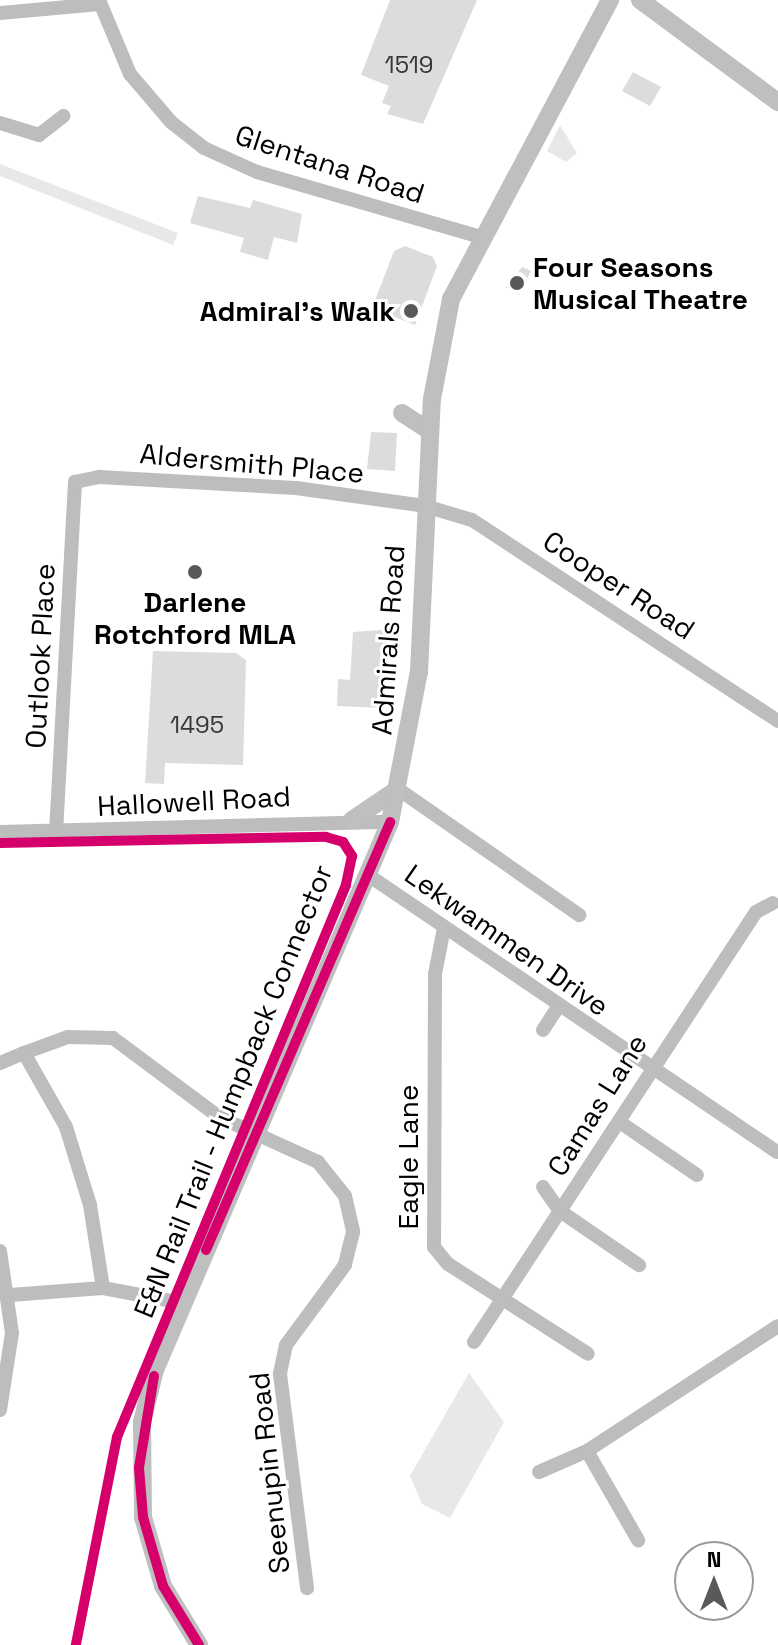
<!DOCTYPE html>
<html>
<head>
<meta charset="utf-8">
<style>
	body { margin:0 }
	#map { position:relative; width:778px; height:1645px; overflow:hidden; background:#fff; font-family:"Space Grotesk",sans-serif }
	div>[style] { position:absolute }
	.green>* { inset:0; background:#e8e8e8 }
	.building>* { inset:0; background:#dcdcdc }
	.street>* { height:14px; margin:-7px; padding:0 7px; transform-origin:7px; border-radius:7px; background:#bdbdbd }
	.secondary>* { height:18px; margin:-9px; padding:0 9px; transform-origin:9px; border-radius:9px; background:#bfbfbf }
	.cycleway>* { height:10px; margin:-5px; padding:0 5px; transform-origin:5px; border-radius:5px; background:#d6006c }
	.dots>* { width:22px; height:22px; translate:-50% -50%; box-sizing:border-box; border:4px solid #fff; border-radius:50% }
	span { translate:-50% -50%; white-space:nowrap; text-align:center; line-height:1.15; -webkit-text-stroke:6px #fff; paint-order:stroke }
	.number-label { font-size:24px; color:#373737 }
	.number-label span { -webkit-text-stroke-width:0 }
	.street-label { font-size:28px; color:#000 }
	.poi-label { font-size:28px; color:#000; font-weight:700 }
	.left { translate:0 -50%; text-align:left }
	.right { translate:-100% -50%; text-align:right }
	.north { position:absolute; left:674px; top:1541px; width:80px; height:80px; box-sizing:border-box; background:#fff; border:2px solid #999; border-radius:50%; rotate:0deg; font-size:22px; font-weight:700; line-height:32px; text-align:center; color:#000 }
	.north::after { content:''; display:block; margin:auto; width:28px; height:36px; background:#595959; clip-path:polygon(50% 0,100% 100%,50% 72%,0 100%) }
</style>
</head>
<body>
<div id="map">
	<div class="green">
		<div style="clip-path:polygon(560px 125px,577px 153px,566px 162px,547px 151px)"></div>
		<div style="clip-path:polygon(0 164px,178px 233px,173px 245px,0 176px)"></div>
		<div style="clip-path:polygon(469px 1373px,504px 1422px,450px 1518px,422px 1504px,410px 1476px)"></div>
	</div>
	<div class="building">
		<div style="clip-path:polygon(390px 0,477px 0,423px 124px,387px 114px,391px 106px,382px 103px,389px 86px,361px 75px)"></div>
		<div style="clip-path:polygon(633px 72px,661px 87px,650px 106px,622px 91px)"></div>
		<div style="clip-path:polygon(198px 196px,250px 208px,253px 200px,302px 214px,297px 243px,274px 237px,268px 260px,240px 252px,244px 238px,190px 223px)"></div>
		<div style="clip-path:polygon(405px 246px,433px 257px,437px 266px,415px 325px,372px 308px,394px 251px)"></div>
		<div style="clip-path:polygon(522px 267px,531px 271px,519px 295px,506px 288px)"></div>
		<div style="clip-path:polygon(371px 432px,397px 433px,395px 471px,367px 469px)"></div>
		<div style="clip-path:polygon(381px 630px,391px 634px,384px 708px,337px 706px,338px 679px,350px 680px,353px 632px)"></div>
		<div style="clip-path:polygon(153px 651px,236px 653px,246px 660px,243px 765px,165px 763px,164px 784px,145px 783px)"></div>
	</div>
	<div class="street">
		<div style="left:99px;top:0;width:80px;rotate:67.3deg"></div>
		<div style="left:130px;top:74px;width:63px;rotate:49.5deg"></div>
		<div style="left:171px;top:122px;width:42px;rotate:38.2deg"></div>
		<div style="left:204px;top:148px;width:58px;rotate:24.4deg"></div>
		<div style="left:257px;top:172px;width:233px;rotate:16.2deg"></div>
		<div style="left:0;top:13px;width:100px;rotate:-5.1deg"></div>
		<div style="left:0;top:123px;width:41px;rotate:17.1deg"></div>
		<div style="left:39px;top:135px;width:31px;rotate:-38deg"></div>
		<div style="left:398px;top:789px;width:221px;rotate:34.8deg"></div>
		<div style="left:0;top:832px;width:390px;rotate:-1.5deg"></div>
		<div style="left:56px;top:833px;width:352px;rotate:-86.9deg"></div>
		<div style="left:75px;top:482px;width:25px;rotate:-12deg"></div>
		<div style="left:99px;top:477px;width:197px;rotate:3.2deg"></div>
		<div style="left:296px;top:488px;width:130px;rotate:7.9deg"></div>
		<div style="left:425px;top:506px;width:49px;rotate:16.6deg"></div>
		<div style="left:472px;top:520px;width:366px;rotate:33.3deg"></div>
		<div style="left:368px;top:875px;width:494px;rotate:34.1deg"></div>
		<div style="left:444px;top:928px;width:47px;rotate:101.1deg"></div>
		<div style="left:435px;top:974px;width:273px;rotate:90.2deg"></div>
		<div style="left:434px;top:1247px;width:22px;rotate:51deg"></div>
		<div style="left:448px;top:1264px;width:166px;rotate:32.7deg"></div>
		<div style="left:543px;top:1030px;width:27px;rotate:-57deg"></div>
		<div style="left:24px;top:1053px;width:47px;rotate:-20deg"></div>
		<div style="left:68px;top:1037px;width:45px;rotate:1.3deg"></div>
		<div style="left:113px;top:1038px;width:132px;rotate:36.7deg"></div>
		<div style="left:219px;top:1117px;width:109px;rotate:24.4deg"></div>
		<div style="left:318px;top:1162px;width:43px;rotate:51.5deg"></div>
		<div style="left:345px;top:1196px;width:37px;rotate:77deg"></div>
		<div style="left:353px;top:1232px;width:34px;rotate:104deg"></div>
		<div style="left:345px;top:1265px;width:99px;rotate:126.4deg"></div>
		<div style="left:286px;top:1345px;width:30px;rotate:102deg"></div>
		<div style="left:280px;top:1374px;width:216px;rotate:82.8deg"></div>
		<div style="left:0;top:1063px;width:26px;rotate:-23deg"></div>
		<div style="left:24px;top:1053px;width:85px;rotate:60.4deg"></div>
		<div style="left:66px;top:1127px;width:82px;rotate:72.9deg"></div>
		<div style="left:90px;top:1205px;width:84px;rotate:81.1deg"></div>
		<div style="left:621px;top:1123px;width:92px;rotate:34.4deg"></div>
		<div style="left:543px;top:1187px;width:29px;rotate:55deg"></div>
		<div style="left:560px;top:1211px;width:96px;rotate:34.4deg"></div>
		<div style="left:0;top:1251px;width:83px;rotate:81.7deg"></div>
		<div style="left:12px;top:1333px;width:78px;rotate:98.9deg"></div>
		<div style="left:10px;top:1295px;width:93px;rotate:-4.3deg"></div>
		<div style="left:103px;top:1288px;width:80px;rotate:10.8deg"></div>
		<div style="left:474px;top:1342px;width:514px;rotate:-56.74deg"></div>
		<div style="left:756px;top:912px;width:19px;rotate:-28deg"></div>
		<div style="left:587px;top:1451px;width:103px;rotate:60.2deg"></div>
		<div style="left:539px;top:1472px;width:52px;rotate:-23.6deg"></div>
		<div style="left:587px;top:1451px;width:228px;rotate:-33.2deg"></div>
	</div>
	<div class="secondary">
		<div style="left:640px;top:0;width:172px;rotate:36.5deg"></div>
		<div style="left:402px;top:413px;width:33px;rotate:33deg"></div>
		<div style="left:352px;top:820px;width:55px;rotate:-34deg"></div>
		<div style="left:199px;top:1645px;width:69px;rotate:-121.4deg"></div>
		<div style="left:163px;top:1586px;width:72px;rotate:-106.2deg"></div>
		<div style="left:143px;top:1517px;width:95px;rotate:-90.6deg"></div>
		<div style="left:142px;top:1422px;width:54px;rotate:-76deg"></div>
		<div style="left:155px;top:1370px;width:596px;rotate:-66.79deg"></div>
		<div style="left:390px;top:822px;width:153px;rotate:-79.1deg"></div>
		<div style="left:419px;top:672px;width:273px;rotate:-87.3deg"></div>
		<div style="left:432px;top:399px;width:102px;rotate:-79.2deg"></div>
		<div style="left:451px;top:299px;width:339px;rotate:-62deg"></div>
	</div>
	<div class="cycleway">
		<div style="left:0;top:843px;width:326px;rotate:-1.1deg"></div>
		<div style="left:326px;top:837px;width:18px;rotate:16deg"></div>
		<div style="left:343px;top:842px;width:17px;rotate:57deg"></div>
		<div style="left:352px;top:856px;width:30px;rotate:102deg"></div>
		<div style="left:346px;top:885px;width:598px;rotate:112.53deg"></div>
		<div style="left:117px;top:1437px;width:212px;rotate:101.2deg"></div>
		<div style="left:206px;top:1250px;width:466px;rotate:-66.7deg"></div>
		<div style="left:154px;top:1376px;width:93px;rotate:99.3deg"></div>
		<div style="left:139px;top:1468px;width:49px;rotate:85.3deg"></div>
		<div style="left:143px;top:1517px;width:72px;rotate:73.8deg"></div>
		<div style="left:163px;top:1586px;width:69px;rotate:58.6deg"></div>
	</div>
	<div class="dots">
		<div style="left:517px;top:283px;background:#595959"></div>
		<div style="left:411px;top:311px;background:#595959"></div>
		<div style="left:195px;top:572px;background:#595959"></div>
	</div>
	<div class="number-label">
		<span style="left:409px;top:65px">1519</span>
		<span style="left:197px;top:725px">1495</span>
	</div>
	<div class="street-label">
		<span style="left:330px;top:164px;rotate:18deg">Glentana Road</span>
		<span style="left:252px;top:463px;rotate:5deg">Aldersmith Place</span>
		<span style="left:619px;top:585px;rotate:33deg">Cooper Road</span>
		<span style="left:388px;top:640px;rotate:-86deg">Admirals Road</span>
		<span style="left:40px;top:656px;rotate:-87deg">Outlook Place</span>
		<span style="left:194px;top:801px;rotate:-3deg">Hallowell Road</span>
		<span style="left:507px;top:940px;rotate:35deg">Lekwammen Drive</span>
		<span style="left:233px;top:1091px;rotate:-68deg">E&amp;N Rail Trail - Humpback Connector</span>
		<span style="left:597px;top:1105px;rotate:-58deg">Camas Lane</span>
		<span style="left:408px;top:1157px;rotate:-90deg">Eagle Lane</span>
		<span style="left:269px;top:1473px;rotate:-96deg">Seenupin Road</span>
	</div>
	<div class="poi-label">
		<span class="left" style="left:533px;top:283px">Four Seasons<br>Musical Theatre</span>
		<span class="right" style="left:395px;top:311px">Admiral's Walk</span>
		<span style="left:195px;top:618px">Darlene<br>Rotchford MLA</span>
	</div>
	<div class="north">N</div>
</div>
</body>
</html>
